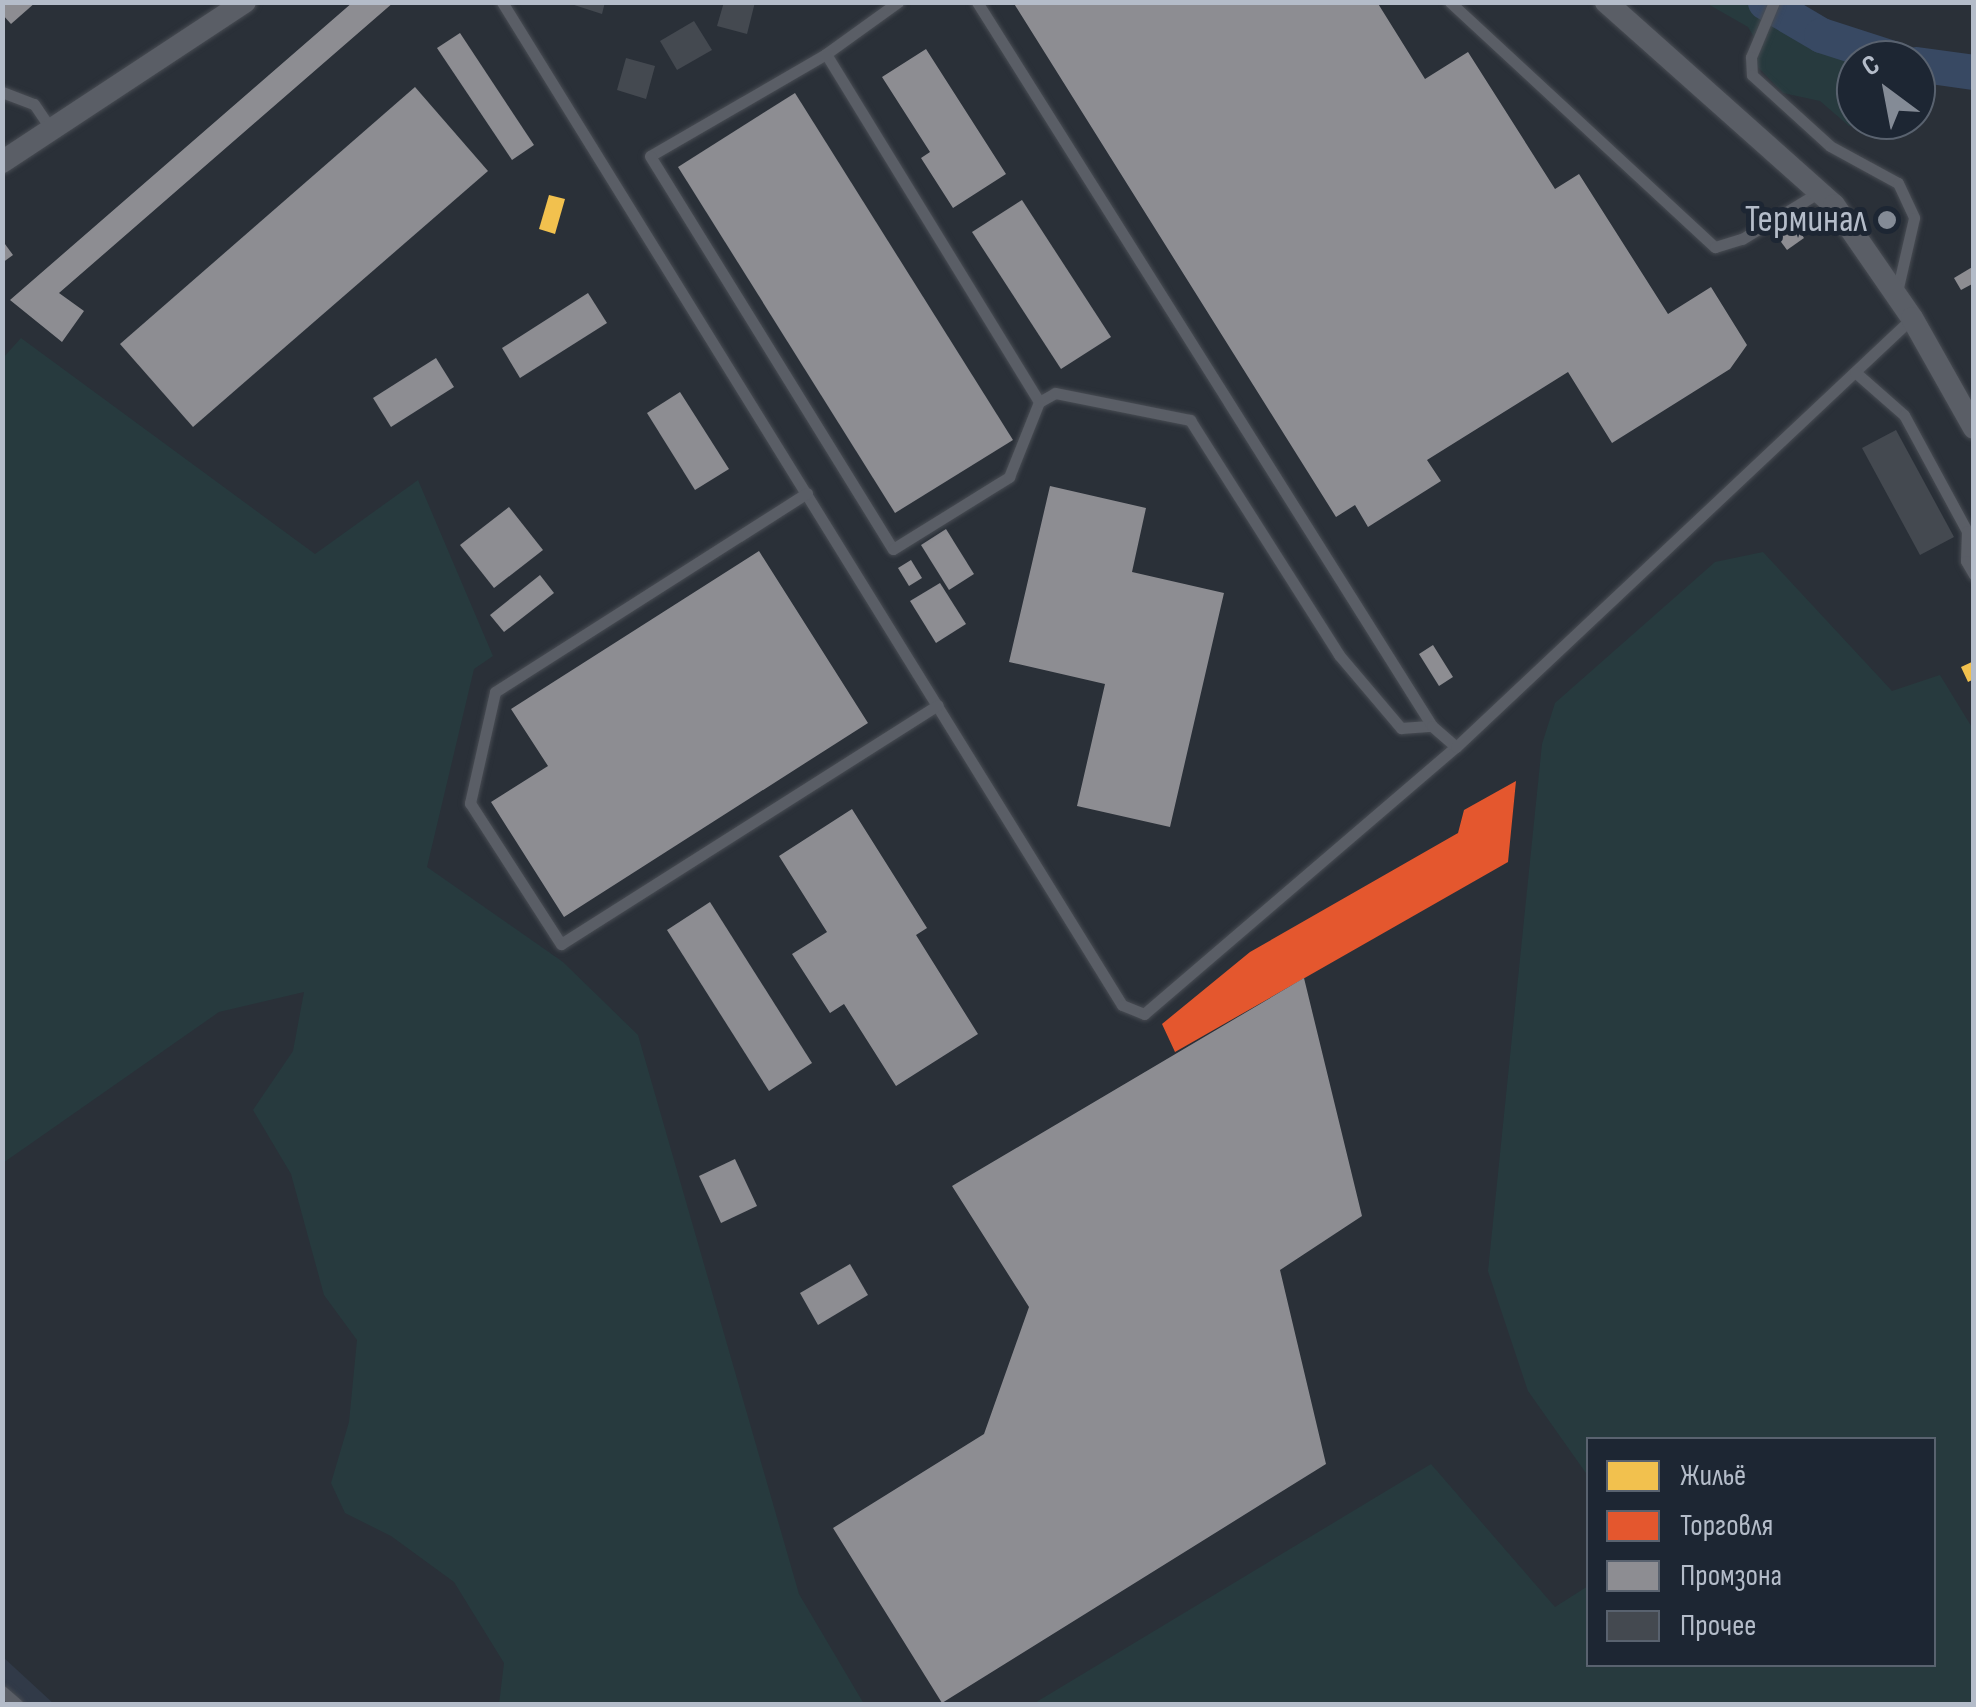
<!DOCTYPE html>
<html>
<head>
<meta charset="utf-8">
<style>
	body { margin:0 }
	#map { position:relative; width:1976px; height:1707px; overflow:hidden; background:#2a3038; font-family:"Sofia Sans Condensed",sans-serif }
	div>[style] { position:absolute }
	.airport>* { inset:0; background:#313a48 }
	.green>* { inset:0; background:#273a3e }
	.homes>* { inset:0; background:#f2c14e }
	.shops>* { inset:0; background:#e4572e }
	.industry>* { inset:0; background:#8d8d92 }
	.river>* { height:35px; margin:-17.5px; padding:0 17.5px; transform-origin:17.5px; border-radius:17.5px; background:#384963 }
	.building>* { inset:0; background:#444950 }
	.roads { filter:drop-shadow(0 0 2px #484c53) drop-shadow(0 0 2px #484c53) }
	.service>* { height:11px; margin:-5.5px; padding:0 5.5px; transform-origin:5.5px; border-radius:5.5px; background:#5a5e66 }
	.minor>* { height:22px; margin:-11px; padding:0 11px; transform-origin:11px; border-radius:11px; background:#5a5e66 }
	.dots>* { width:28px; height:28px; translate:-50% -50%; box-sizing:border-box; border:5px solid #1d2633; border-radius:50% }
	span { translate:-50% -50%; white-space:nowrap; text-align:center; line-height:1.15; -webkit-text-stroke:10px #1d2633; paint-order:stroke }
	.poi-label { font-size:38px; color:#b4bcc9 }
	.right { translate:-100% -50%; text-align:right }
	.frame { position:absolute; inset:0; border:5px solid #b4bcc9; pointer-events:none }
	.legend { position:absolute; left:1586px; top:1437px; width:350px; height:230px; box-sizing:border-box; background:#1d2633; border:2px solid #59626f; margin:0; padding:12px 18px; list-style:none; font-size:30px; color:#b4bcc9 }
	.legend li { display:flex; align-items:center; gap:20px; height:50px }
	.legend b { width:50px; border:2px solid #59626f }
	.north { position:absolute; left:1836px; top:40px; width:100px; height:100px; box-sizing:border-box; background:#1d2633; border:2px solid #59626f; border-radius:50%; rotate:328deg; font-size:28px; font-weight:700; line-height:40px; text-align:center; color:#b4bcc9 }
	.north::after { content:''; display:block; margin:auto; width:35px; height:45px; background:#848b96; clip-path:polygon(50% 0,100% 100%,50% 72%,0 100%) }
</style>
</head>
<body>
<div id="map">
	<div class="airport">
		<div style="clip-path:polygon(3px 1657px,54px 1704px,3px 1704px)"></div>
	</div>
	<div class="green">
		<div style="clip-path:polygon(1706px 3px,1746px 3px,1797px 35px,1865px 60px,1856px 60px,1856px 120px,1874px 120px,1849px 126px,1820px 101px,1783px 93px,1755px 64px,1758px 44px,1748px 27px)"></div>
		<div style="clip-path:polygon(21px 338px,315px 554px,418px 480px,493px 656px,474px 669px,427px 867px,563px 962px,638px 1035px,799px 1594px,864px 1704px,499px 1704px,504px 1663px,454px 1582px,391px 1536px,345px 1513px,331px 1483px,349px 1422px,357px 1340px,324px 1295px,291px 1174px,253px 1110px,293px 1051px,304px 992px,219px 1012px,3px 1163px,2px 359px)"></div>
		<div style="clip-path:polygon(1763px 552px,1892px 691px,1940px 675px,1973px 729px,1973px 1704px,1033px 1704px,1431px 1464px,1555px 1607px,1588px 1586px,1588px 1664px,1934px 1664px,1934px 1440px,1588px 1440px,1588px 1476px,1528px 1391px,1488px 1271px,1542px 744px,1555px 703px,1715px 562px)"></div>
	</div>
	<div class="homes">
		<div style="clip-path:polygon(549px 195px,565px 199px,555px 234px,539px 229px)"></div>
		<div style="clip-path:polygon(1974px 661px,1974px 679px,1968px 682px,1961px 667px)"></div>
	</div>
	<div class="shops">
		<div style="clip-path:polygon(1516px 781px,1508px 862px,1175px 1052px,1162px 1024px,1250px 952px,1458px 833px,1464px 810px)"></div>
	</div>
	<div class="industry">
		<div style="clip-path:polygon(6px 2px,36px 2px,11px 24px,2px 14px)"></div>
		<div style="clip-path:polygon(353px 2px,394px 2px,59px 293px,84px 311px,62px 342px,10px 300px)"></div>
		<div style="clip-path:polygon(1013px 2px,1377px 2px,1425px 79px,1468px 52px,1555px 189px,1579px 174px,1668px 314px,1711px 287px,1747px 345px,1730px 369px,1612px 443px,1568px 372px,1427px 460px,1441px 481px,1368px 527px,1355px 505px,1336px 517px)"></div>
		<div style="clip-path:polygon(460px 33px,534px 145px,512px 160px,437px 48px)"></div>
		<div style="clip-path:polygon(926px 49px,1006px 174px,953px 208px,921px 158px,930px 152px,882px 77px)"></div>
		<div style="clip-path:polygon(415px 87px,488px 171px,193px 427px,120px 344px)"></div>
		<div style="clip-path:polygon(795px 93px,1013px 440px,895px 513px,678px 167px)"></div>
		<div style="clip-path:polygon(1022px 200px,1111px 337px,1061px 369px,972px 232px)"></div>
		<div style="clip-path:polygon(1794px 223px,1804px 238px,1787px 250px,1776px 235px)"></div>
		<div style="clip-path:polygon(2px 240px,13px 255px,2px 263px)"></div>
		<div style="clip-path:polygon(1974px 266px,1974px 283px,1961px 290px,1954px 278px)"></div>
		<div style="clip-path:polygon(588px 293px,607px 323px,520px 378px,502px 348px)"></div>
		<div style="clip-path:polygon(436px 358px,454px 387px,391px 427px,373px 398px)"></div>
		<div style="clip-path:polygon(680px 392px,729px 469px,695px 490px,647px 413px)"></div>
		<div style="clip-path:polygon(1050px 486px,1146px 508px,1132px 572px,1224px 593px,1170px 827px,1077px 806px,1105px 684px,1009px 662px)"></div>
		<div style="clip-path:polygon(509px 507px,543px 550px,494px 588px,460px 545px)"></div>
		<div style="clip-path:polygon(946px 529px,974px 574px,949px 590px,921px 545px)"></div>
		<div style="clip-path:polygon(759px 551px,868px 723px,564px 917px,491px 802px,548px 766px,511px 709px)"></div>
		<div style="clip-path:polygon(911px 560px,922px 578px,909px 586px,898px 568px)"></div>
		<div style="clip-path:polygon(540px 575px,554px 593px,504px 632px,490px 615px)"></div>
		<div style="clip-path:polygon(940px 583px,966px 624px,936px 643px,910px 601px)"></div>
		<div style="clip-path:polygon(1433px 645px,1453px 677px,1439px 686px,1419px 654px)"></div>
		<div style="clip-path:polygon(852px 809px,927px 928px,916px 935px,978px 1034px,896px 1086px,844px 1004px,830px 1013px,792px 954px,827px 932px,779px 856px)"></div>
		<div style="clip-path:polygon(710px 902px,812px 1063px,769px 1091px,667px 930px)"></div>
		<div style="clip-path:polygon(1304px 978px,1362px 1216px,1280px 1270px,1326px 1464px,942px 1703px,833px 1528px,984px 1434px,1029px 1307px,952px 1186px)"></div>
		<div style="clip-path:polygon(735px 1159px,757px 1206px,721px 1223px,699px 1176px)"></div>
		<div style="clip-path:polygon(850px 1264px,868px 1295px,818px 1325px,800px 1293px)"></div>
	</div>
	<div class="river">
		<div style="left:1765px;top:2px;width:65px;rotate:30.5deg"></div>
		<div style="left:1821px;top:35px;width:82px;rotate:17.8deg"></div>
		<div style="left:1916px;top:64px;width:59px;rotate:7.9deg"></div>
	</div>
	<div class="building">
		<div style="clip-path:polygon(565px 2px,605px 2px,602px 14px)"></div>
		<div style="clip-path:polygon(724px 2px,755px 2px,747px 34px,717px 26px)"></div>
		<div style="clip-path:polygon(694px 21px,712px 50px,677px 70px,660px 41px)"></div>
		<div style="clip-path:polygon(626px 58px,655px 66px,646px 99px,617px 90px)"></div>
		<div style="clip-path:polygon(1896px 430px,1954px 537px,1920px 555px,1862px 448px)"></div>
	</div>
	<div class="roads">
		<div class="service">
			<div style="left:502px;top:2px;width:1179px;rotate:58.28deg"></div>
			<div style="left:1122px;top:1005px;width:24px;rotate:22deg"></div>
			<div style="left:1144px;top:1014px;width:411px;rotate:-40.6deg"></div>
			<div style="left:898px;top:2px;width:89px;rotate:144.2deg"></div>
			<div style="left:826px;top:54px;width:203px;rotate:149.9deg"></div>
			<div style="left:650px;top:156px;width:462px;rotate:58.3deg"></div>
			<div style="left:893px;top:549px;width:137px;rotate:-31.8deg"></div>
			<div style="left:1009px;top:477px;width:81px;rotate:-68.2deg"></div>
			<div style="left:1039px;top:402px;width:18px;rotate:-29deg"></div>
			<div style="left:1055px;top:393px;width:138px;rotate:11.3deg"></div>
			<div style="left:1190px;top:420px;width:278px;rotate:57.6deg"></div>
			<div style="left:1339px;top:655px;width:96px;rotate:49.7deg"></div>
			<div style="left:1401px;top:728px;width:31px;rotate:-4deg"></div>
			<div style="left:977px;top:2px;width:855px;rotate:57.85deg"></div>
			<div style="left:1432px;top:726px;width:32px;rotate:41deg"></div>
			<div style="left:1456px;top:747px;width:626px;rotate:-43.25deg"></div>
			<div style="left:1450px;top:2px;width:361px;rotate:42.8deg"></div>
			<div style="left:1715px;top:247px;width:28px;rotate:-17deg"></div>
			<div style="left:1742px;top:239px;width:92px;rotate:-31.3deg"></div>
			<div style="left:1774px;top:2px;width:60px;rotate:112.7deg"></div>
			<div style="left:1751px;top:57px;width:18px;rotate:87deg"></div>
			<div style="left:1752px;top:75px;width:105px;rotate:42.3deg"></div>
			<div style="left:1830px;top:146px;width:77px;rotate:28.6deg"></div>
			<div style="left:1898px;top:183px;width:38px;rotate:65deg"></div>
			<div style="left:1914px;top:218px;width:80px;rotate:103deg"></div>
			<div style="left:826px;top:54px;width:408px;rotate:58.5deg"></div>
			<div style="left:2px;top:92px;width:34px;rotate:21deg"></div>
			<div style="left:34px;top:104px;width:30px;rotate:56deg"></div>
			<div style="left:1855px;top:372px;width:65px;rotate:41.3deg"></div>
			<div style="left:1904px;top:415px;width:132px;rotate:61.5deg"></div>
			<div style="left:1967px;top:531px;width:30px;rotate:92deg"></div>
			<div style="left:1966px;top:561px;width:16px;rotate:60deg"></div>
			<div style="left:807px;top:493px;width:370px;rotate:147.5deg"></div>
			<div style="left:495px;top:692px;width:114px;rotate:102.7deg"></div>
			<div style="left:470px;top:803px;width:168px;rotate:57.2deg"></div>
			<div style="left:561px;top:944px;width:446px;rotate:-32.4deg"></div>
			<div style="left:2px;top:1691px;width:20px;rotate:41deg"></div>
		</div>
		<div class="minor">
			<div style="left:1606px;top:2px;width:305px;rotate:41.7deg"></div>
			<div style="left:1834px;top:205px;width:137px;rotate:55.4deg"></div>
			<div style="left:1912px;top:318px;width:126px;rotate:60.6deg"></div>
			<div style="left:2px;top:162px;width:291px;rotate:-33.4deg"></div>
		</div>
	</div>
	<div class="dots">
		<div style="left:1887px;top:220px;background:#848b96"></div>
	</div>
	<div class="poi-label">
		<span class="right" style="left:1867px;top:220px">Терминал</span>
	</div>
	<div class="frame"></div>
	<ul class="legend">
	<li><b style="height:28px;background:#f2c14e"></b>Жильё</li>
	<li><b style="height:28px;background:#e4572e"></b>Торговля</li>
	<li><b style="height:28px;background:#8d8d92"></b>Промзона</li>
	<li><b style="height:28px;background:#444950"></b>Прочее</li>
	</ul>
	<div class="north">С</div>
</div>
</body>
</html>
